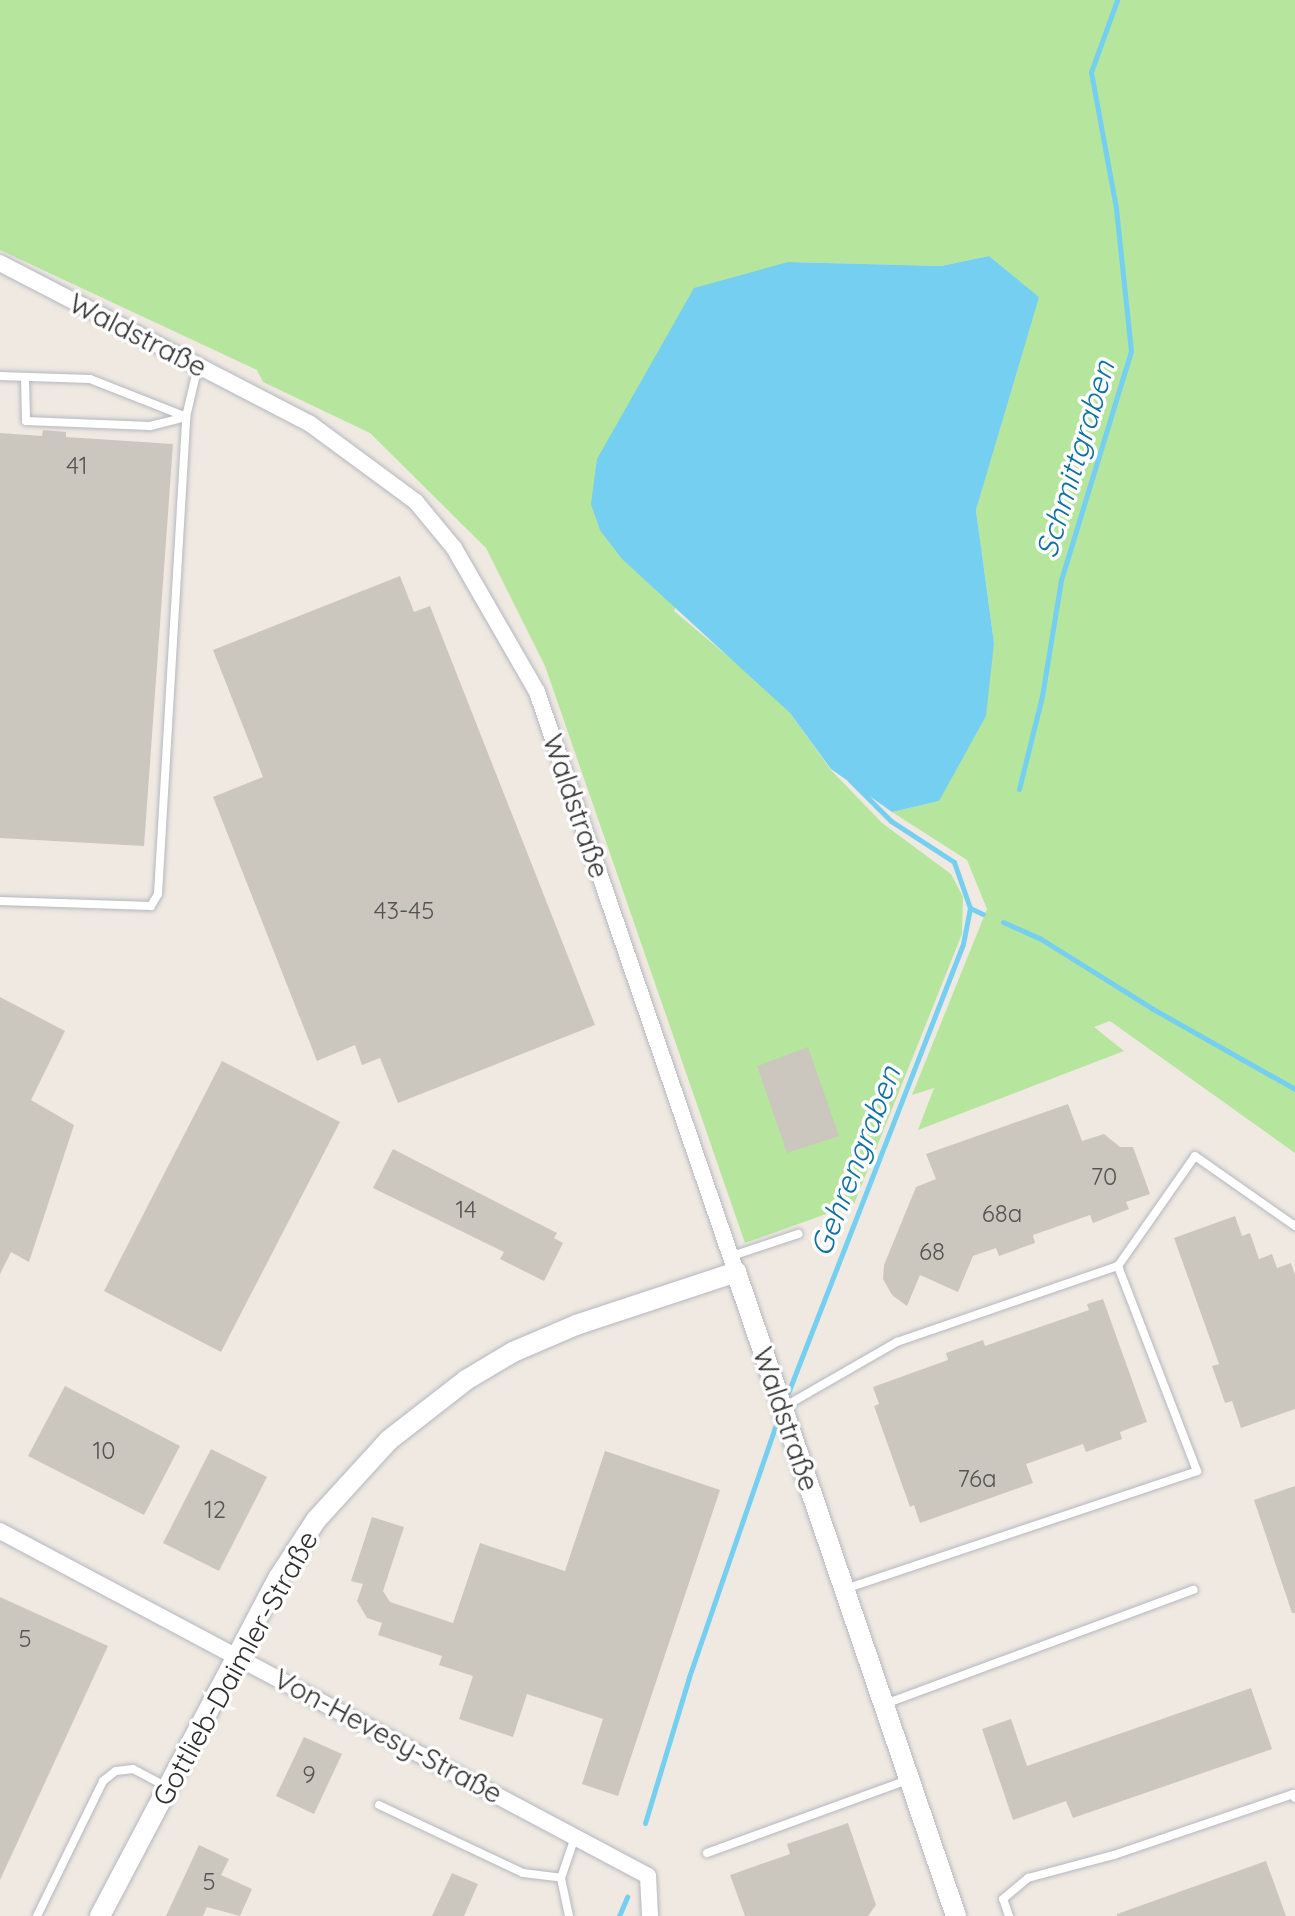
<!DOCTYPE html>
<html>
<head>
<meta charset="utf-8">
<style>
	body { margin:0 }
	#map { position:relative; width:1295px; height:1916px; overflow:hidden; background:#efe9e1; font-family:Quicksand,sans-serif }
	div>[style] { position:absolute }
	.green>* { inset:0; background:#b6e59e }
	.water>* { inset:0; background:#75cff0 }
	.stream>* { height:5px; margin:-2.5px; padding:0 2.5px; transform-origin:2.5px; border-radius:2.5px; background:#75cff0 }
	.building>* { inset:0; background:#cbc7bf }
	.roads { filter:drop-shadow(0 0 2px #b4b7c1) drop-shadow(0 0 2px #b4b7c1) }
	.service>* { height:8px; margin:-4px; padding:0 4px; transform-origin:4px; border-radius:4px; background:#fff }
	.minor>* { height:16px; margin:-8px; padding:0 8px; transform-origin:8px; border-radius:8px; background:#fff }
	.tertiary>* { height:20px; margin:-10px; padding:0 10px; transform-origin:10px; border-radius:10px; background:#fff }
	span { translate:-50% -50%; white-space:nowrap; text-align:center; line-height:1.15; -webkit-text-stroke:7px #fff; paint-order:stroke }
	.number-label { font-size:24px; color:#555452 }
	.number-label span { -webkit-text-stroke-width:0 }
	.street-label { font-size:28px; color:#2e2e2e }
	.water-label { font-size:30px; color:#0d6fa3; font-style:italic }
</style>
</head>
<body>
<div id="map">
	<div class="green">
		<div style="clip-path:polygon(0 0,1295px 0,1295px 1153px,1110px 1021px,1094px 1027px,1124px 1051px,918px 1130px,934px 1088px,912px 1095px,987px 909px,967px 860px,892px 812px,939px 801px,994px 643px,976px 510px,1038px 297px,989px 256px,941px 266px,788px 262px,674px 611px,755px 679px,790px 713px,831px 770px,882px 823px,951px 874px,963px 897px,962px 934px,854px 1204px,745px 1243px,545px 666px,486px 548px,370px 433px,263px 382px,257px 370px,0 250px)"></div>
	</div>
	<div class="water">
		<div style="clip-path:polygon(989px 256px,1039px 297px,976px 510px,994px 643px,986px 716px,939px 801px,892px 812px,831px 769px,790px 713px,622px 559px,600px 530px,591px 504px,597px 459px,694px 288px,788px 262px,941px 266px)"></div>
	</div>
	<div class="stream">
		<div style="left:1019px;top:789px;width:96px;rotate:-76.1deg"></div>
		<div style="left:1042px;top:696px;width:118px;rotate:-80.7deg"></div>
		<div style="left:1061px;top:580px;width:239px;rotate:-73deg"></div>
		<div style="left:1131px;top:351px;width:144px;rotate:-96deg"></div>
		<div style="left:1116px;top:208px;width:138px;rotate:-100.4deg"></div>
		<div style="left:1091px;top:72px;width:77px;rotate:-70.1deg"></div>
		<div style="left:970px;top:908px;width:14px;rotate:25deg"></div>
		<div style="left:1003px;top:922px;width:42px;rotate:24.1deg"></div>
		<div style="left:1041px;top:939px;width:132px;rotate:32deg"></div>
		<div style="left:1153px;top:1009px;width:163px;rotate:29.4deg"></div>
		<div style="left:786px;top:1398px;width:487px;rotate:-68.7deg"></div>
		<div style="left:963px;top:944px;width:37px;rotate:-79deg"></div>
		<div style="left:970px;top:908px;width:49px;rotate:-109.2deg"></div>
		<div style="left:954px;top:862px;width:75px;rotate:-146.9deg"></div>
		<div style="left:891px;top:821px;width:58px;rotate:-135deg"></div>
		<div style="left:645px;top:1823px;width:152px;rotate:-73.2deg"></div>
		<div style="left:689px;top:1677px;width:274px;rotate:-71deg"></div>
		<div style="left:619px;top:1916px;width:21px;rotate:-67deg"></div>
	</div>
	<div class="building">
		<div style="clip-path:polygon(43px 430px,66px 432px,66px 437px,173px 444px,144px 846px,0 838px,0 433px,42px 436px)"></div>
		<div style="clip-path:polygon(400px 576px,414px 612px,430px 606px,595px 1025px,398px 1103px,380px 1058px,362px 1065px,355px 1045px,317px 1061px,213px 797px,263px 777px,213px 650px)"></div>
		<div style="clip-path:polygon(0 997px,65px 1031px,31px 1100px,74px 1125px,29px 1262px,11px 1252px,0 1274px)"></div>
		<div style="clip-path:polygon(808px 1047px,839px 1136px,787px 1153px,757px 1066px)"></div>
		<div style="clip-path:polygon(222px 1061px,340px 1122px,221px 1352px,104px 1291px)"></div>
		<div style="clip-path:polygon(1068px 1104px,1082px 1141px,1104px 1134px,1120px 1147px,1133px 1147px,1150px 1194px,1126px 1202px,1129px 1209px,1093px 1223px,1090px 1215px,1033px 1235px,1035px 1243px,999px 1256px,996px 1248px,973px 1256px,958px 1292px,920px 1275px,907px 1306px,892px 1295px,883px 1279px,884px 1265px,916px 1187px,936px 1179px,926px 1154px)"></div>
		<div style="clip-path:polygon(393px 1149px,557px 1233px,554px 1238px,563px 1243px,544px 1281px,500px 1259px,504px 1252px,373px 1188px)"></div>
		<div style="clip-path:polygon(1235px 1216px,1242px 1236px,1250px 1233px,1259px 1259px,1272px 1254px,1277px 1268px,1291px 1263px,1295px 1275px,1295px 1409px,1241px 1428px,1232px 1401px,1225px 1403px,1212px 1366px,1219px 1364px,1174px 1238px)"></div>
		<div style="clip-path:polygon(1103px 1299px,1147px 1422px,1120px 1432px,1122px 1439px,1086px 1452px,1083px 1444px,1026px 1464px,1033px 1483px,920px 1523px,914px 1505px,910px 1507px,874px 1406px,879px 1404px,873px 1387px,948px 1360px,946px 1353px,983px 1340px,985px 1346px,1089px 1310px,1087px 1304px)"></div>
		<div style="clip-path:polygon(65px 1386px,180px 1446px,144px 1515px,28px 1456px)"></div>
		<div style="clip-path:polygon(211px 1449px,267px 1477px,219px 1571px,163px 1543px)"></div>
		<div style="clip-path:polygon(605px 1451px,720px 1490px,618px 1796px,582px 1784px,603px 1719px,527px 1694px,513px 1737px,459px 1719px,473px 1676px,439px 1665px,442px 1656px,378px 1635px,382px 1623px,367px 1618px,357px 1601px,363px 1584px,351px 1581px,372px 1517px,404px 1527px,383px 1591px,390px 1602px,453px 1623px,480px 1543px,565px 1571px)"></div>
		<div style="clip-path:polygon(1295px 1486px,1295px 1613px,1292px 1613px,1254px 1500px)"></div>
		<div style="clip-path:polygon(0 1597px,108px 1646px,0 1880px)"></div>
		<div style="clip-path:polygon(1251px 1688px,1272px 1749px,1073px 1818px,1066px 1801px,1013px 1820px,982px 1729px,1011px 1719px,1027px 1766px)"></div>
		<div style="clip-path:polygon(304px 1737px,342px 1754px,314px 1814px,276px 1796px)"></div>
		<div style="clip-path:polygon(848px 1823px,876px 1905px,868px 1916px,745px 1916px,730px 1875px,790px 1854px,787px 1844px)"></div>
		<div style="clip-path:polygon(199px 1845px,229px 1859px,221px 1875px,252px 1889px,240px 1916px,207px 1907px,203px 1916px,166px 1916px)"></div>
		<div style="clip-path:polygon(1266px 1861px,1286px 1916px,1117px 1916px,1117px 1914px)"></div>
		<div style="clip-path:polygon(452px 1873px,478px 1884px,464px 1916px,432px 1916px)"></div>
	</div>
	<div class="roads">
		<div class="service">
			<div style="left:0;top:376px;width:90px;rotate:1.9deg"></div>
			<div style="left:90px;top:379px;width:101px;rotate:21.5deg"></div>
			<div style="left:25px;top:377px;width:44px;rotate:88.7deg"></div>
			<div style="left:26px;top:421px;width:124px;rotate:2.3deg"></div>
			<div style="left:150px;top:426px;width:37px;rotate:-14deg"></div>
			<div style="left:0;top:901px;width:151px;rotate:1.9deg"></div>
			<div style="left:151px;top:906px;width:14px;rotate:-60deg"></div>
			<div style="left:158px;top:894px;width:478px;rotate:-86.6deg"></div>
			<div style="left:186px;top:417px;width:52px;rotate:-76.8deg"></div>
			<div style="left:732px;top:1256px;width:70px;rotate:-18.4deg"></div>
			<div style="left:782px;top:1408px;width:133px;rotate:-29.9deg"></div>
			<div style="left:897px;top:1342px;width:234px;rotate:-19deg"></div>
			<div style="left:1118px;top:1266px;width:134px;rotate:-55deg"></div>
			<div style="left:1195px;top:1156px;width:122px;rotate:35deg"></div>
			<div style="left:845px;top:1589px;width:371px;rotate:-18.5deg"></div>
			<div style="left:1197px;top:1471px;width:220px;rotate:-111.1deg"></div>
			<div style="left:885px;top:1704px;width:329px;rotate:-20.3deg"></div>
			<div style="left:379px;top:1805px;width:159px;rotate:25.3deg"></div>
			<div style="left:523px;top:1873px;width:38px;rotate:7deg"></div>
			<div style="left:707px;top:1853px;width:216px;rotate:-20deg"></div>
			<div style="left:37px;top:1916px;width:150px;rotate:-63.9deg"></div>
			<div style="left:103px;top:1781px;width:16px;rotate:-38deg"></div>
			<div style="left:116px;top:1771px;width:17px;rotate:-7deg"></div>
			<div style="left:133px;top:1769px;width:38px;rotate:28deg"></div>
			<div style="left:569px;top:1916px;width:39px;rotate:-102deg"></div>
			<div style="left:561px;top:1878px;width:43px;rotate:-71.1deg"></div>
			<div style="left:1009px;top:1916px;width:18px;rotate:-109deg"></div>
			<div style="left:1003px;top:1899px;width:33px;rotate:-40deg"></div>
			<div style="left:1028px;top:1878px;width:89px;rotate:-15deg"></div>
			<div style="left:1114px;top:1855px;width:189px;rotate:-18.8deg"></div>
			<div style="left:1293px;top:1794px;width:4px;rotate:63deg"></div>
		</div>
		<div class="minor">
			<div style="left:0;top:263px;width:348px;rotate:27.4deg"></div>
			<div style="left:309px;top:423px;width:133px;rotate:36.4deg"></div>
			<div style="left:416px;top:502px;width:60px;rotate:50.4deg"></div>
			<div style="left:454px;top:548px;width:166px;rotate:60deg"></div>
			<div style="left:537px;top:692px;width:613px;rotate:71.06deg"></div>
			<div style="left:0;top:1531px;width:734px;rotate:28.03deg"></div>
			<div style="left:648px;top:1876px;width:40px;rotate:87.1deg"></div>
		</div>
		<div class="tertiary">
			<div style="left:100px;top:1916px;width:383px;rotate:-62.2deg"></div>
			<div style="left:279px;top:1577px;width:68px;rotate:-57deg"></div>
			<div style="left:316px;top:1520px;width:108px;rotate:-47.6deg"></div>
			<div style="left:389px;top:1440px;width:98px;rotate:-37.9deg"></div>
			<div style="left:466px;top:1380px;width:55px;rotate:-30.8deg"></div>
			<div style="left:513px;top:1352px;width:69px;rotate:-23.2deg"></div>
			<div style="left:576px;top:1325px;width:169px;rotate:-18.3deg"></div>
			<div style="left:736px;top:1272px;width:681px;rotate:71.14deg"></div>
		</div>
	</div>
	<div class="number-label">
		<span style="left:77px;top:466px">41</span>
		<span style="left:404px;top:911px">43-45</span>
		<span style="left:1104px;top:1177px">70</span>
		<span style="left:466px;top:1210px">14</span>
		<span style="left:1002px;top:1214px">68a</span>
		<span style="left:932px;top:1252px">68</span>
		<span style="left:104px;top:1451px">10</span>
		<span style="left:977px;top:1479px">76a</span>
		<span style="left:215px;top:1510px">12</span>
		<span style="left:25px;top:1639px">5</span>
		<span style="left:309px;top:1775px">9</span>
		<span style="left:209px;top:1882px">5</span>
	</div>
	<div class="street-label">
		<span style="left:138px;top:335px;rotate:27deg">Waldstraße</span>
		<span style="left:576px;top:806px;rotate:71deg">Waldstraße</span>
		<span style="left:786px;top:1419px;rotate:71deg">Waldstraße</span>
		<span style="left:235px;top:1668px;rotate:-61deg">Gottlieb-Daimler-Straße</span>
		<span style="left:388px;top:1736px;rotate:28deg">Von-Hevesy-Straße</span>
	</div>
	<div class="water-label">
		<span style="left:1075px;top:459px;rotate:-73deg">Schmittgraben</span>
		<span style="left:855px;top:1161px;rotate:-69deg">Gehrengraben</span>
	</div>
</div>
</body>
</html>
